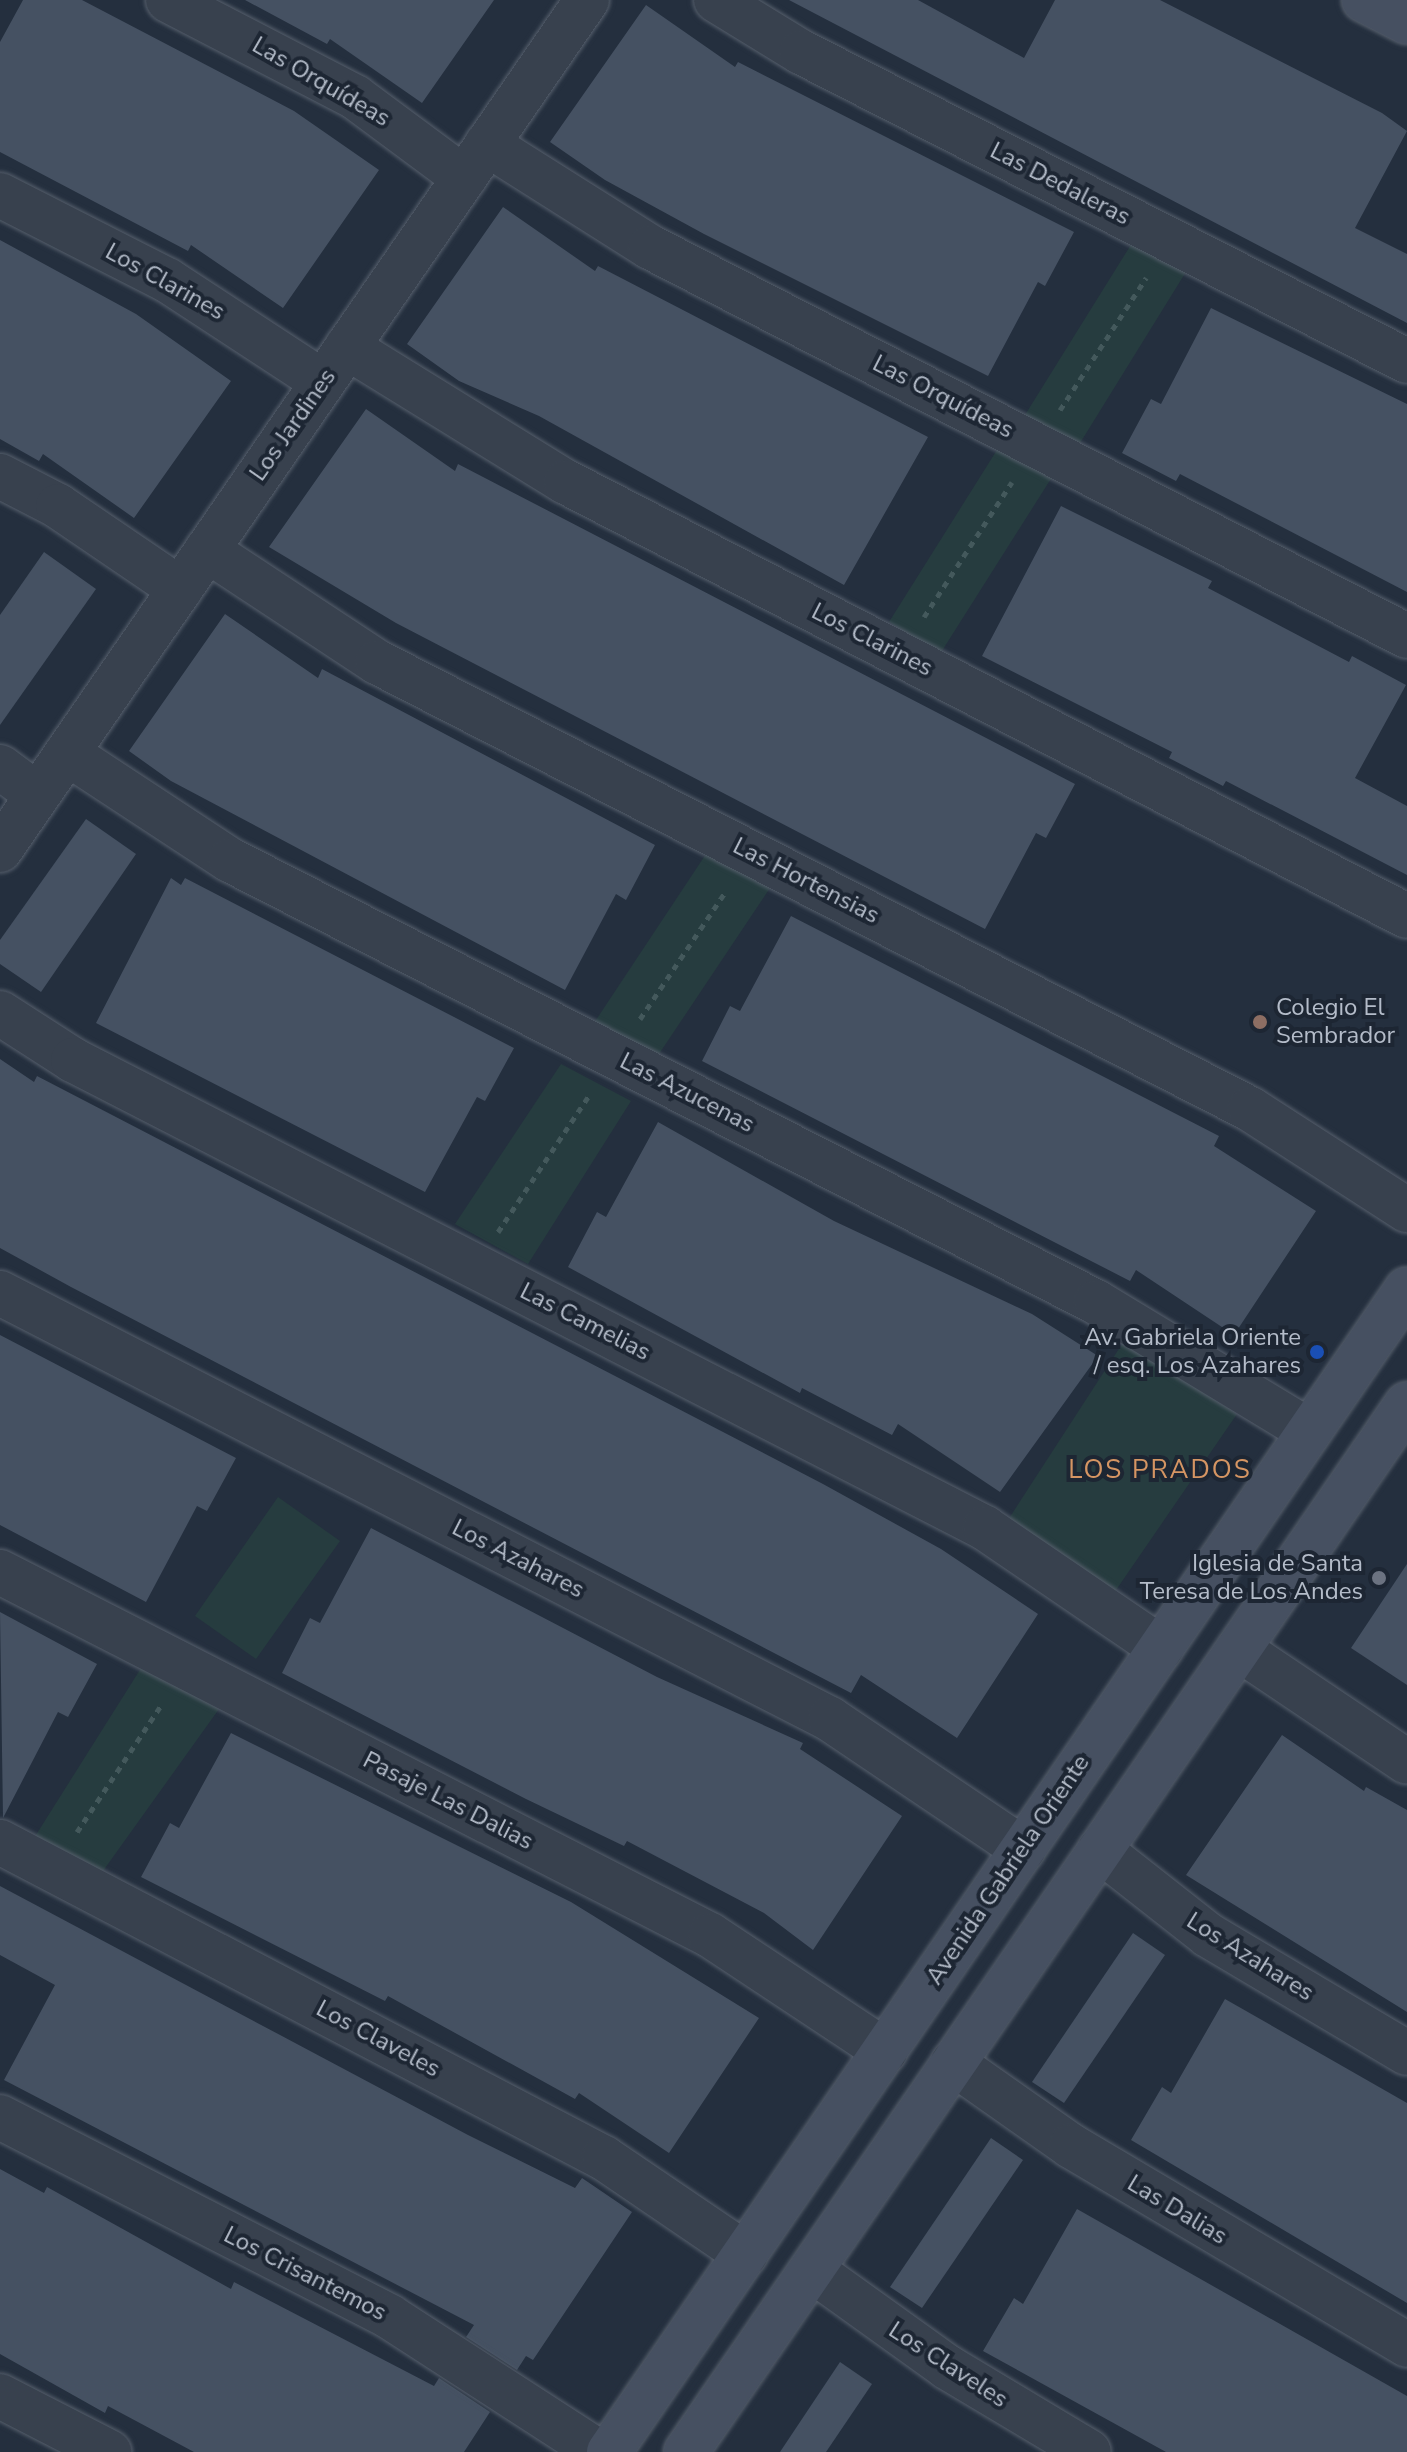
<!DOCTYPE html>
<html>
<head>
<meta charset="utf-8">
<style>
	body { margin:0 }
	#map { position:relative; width:1407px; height:2452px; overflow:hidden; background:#242f3e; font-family:"Nunito Sans",sans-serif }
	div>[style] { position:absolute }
	.green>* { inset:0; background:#263c3f }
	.building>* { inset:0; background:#455162 }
	.path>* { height:5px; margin-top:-2.5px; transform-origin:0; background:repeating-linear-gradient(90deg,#44595c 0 6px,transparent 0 12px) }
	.roads { filter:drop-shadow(0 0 2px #565f6c) drop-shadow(0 0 2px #565f6c) }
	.minor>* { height:44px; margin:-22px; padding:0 22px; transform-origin:22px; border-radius:22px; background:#38414e }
	.secondary>* { height:44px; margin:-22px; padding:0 22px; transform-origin:22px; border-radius:22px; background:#465061 }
	.dots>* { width:22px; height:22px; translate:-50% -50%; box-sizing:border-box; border:4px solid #1d2633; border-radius:50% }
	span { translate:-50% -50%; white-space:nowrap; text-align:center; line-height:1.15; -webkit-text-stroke:8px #1d2633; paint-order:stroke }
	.street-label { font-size:24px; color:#b4bcc9 }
	.poi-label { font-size:24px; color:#b4bcc9 }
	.left { translate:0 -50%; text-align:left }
	.right { translate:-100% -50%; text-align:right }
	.neighbourhood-label { font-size:26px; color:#d59563; letter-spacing:2px }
</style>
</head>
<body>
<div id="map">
	<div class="green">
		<div style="clip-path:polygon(1137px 235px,1189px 267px,1077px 448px,1025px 415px)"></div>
		<div style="clip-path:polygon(1002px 442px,1054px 474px,940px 654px,889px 622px)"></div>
		<div style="clip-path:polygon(706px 854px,770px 888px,655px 1060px,592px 1026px)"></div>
		<div style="clip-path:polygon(561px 1064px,631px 1101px,528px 1264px,455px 1224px)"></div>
		<div style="clip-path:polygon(1124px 1341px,1237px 1414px,1114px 1593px,1006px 1523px)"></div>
		<div style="clip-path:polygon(278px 1497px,340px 1541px,256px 1659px,195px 1616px)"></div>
		<div style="clip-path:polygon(143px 1665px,219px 1709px,98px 1878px,29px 1846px)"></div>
	</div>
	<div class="building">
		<div style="clip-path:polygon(23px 0,82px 0,294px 111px,379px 170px,283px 308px,191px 245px,188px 251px,0 152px,0 42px)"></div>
		<div style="clip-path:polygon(245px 0,494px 0,422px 103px,330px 39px,327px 44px)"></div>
		<div style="clip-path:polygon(789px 0,918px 0,1024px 58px,1055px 0,1160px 0,1382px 113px,1407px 131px,1355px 228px,1407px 254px,1407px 323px)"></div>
		<div style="clip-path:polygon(646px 5px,735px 67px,738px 62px,1074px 232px,1045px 286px,1038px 282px,988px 376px,704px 234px,605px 180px,550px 142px)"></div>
		<div style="clip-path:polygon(503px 207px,595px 271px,598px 266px,928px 437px,844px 585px,539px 416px,459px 381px,407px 344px)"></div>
		<div style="clip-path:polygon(0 240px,136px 314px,231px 381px,134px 518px,43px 454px,39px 461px,0 439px)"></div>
		<div style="clip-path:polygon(1211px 308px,1407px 404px,1407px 592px,1180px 474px,1176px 481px,1122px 453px,1151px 399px,1161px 404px)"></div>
		<div style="clip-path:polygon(366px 409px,455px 471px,458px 464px,1075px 784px,1046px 838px,1036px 833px,985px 929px,396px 623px,269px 547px)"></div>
		<div style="clip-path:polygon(1061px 506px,1212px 581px,1208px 588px,1349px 662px,1352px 656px,1406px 685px,1355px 778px,1407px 806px,1407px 875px,1226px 781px,1223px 786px,1169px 758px,1172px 752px,982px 656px)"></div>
		<div style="clip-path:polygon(44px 552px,96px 589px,0 725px,0 615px)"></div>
		<div style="clip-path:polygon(225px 614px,318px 678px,322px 669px,655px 845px,626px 900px,616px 894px,565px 990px,171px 781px,129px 751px)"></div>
		<div style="clip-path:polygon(86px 819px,136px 854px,41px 992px,0 964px,0 940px)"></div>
		<div style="clip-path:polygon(171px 878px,181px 885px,185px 878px,514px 1048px,485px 1101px,477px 1097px,425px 1192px,96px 1023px)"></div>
		<div style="clip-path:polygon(791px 916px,1219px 1136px,1214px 1146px,1316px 1211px,1234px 1335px,1136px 1270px,1130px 1281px,702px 1061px,730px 1006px,740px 1011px)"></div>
		<div style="clip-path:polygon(0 1059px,34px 1082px,37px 1076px,823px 1484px,941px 1549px,1038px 1614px,957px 1738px,861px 1675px,851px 1693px,71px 1287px,0 1248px)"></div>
		<div style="clip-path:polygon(658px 1122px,834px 1221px,1032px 1314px,1098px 1356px,1000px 1492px,898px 1424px,892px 1435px,802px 1388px,800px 1393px,568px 1267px,597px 1212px,606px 1217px)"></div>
		<div style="clip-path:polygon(0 1335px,236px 1458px,207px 1511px,197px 1506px,146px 1602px,0 1525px)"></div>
		<div style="clip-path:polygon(371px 1528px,657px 1677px,803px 1743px,800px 1749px,902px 1816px,813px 1950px,764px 1913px,627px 1841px,624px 1846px,526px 1799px,282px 1673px,310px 1618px,320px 1623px)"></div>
		<div style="clip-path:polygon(1407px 1564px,1407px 1685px,1351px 1648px)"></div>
		<div style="clip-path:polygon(0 1612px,97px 1664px,68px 1717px,58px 1712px,3px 1818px)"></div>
		<div style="clip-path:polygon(231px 1733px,571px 1902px,759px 2018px,669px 2153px,579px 2093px,575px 2099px,388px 1996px,385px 2001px,141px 1877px,170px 1823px,179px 1828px)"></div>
		<div style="clip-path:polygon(1282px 1735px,1364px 1791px,1366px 1787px,1407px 1810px,1407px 2012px,1186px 1875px)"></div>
		<div style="clip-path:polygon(0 1886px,468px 2135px,575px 2188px,582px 2178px,632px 2212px,533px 2360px,526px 2356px,517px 2370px,466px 2337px,474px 2325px,4px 2080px,55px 1985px,0 1955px)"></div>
		<div style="clip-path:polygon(1133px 1933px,1165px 1955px,1064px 2103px,1032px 2082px)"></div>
		<div style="clip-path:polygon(1225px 1999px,1407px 2103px,1407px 2303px,1131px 2140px,1162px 2087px,1171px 2093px)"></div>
		<div style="clip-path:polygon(991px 2138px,1023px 2160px,922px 2308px,890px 2287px)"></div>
		<div style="clip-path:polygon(0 2169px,44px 2193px,47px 2187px,231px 2289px,234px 2282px,434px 2386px,439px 2378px,490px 2412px,464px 2452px,194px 2452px,108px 2406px,105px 2413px,0 2354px)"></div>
		<div style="clip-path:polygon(1077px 2209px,1407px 2396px,1407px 2452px,1166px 2452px,983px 2351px,1014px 2298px,1023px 2304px)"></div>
		<div style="clip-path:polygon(840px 2362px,872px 2384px,826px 2452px,780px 2452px)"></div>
	</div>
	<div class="path">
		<div style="left:1060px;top:410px;width:158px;rotate:-56.9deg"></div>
		<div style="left:924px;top:617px;width:161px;rotate:-56.9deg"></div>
		<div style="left:640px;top:1019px;width:154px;rotate:-56.1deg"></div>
		<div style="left:498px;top:1232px;width:166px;rotate:-56.3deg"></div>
		<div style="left:77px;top:1832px;width:154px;rotate:-56.4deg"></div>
	</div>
	<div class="roads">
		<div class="minor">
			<div style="left:168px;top:0;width:211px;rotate:27.4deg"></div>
			<div style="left:355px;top:97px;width:136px;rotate:36.6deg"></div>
			<div style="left:716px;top:0;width:100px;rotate:31.5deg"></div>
			<div style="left:801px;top:52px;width:680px;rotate:27.02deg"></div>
			<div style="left:487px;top:144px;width:193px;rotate:32.3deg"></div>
			<div style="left:650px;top:247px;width:851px;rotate:27.2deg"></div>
			<div style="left:0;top:195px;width:187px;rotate:27deg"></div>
			<div style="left:167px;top:280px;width:186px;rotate:33.2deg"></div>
			<div style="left:347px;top:347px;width:257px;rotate:31.7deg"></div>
			<div style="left:566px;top:482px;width:946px;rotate:27.3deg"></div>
			<div style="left:0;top:476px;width:65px;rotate:27.3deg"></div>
			<div style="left:58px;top:506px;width:148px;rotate:34.2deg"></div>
			<div style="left:207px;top:550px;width:204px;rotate:33.4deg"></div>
			<div style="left:377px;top:662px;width:981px;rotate:27.11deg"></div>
			<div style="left:1250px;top:1109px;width:187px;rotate:32.8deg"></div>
			<div style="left:67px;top:753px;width:195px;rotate:33.3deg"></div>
			<div style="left:230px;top:860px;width:972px;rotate:27.04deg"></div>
			<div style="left:1096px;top:1302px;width:249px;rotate:31.2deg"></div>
			<div style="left:0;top:767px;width:47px;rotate:36.4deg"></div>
			<div style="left:0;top:850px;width:1033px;rotate:-55.37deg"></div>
			<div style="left:0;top:1013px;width:87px;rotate:32.8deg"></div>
			<div style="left:73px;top:1060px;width:1025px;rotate:27.16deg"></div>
			<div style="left:985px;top:1528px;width:213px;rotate:34.3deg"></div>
			<div style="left:0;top:1293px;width:933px;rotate:27.17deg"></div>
			<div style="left:830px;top:1719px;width:233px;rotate:34deg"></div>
			<div style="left:0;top:1572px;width:797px;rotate:27.08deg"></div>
			<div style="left:710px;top:1935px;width:210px;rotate:33.5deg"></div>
			<div style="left:1239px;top:1649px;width:202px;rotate:33.9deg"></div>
			<div style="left:0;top:1842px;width:682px;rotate:27.62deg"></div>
			<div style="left:604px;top:2158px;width:171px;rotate:34.2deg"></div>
			<div style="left:1100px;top:1850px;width:137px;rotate:38.2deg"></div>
			<div style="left:1208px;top:1935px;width:231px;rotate:30.7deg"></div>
			<div style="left:953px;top:2063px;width:144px;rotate:35.1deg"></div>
			<div style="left:1071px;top:2146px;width:391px;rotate:30.6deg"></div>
			<div style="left:0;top:2117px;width:438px;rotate:27.1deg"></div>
			<div style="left:390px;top:2317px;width:249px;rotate:32.9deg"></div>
			<div style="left:812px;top:2270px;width:166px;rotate:35.7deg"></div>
			<div style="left:947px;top:2367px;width:165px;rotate:30.9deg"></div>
			<div style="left:0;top:2396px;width:123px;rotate:27.2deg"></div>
		</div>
		<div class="secondary">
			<div style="left:1364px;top:0;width:48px;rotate:27.1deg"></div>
			<div style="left:609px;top:2452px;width:1410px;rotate:-55.54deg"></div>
			<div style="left:686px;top:2452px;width:1272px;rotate:-55.47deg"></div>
		</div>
	</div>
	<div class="dots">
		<div style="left:1260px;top:1022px;background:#8d6e63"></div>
		<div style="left:1317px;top:1352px;background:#1a4fb4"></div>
		<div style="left:1379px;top:1578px;background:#6b7280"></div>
	</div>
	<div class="street-label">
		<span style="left:321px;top:82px;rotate:30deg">Las Orquídeas</span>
		<span style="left:1060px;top:184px;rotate:27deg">Las Dedaleras</span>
		<span style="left:165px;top:282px;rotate:29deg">Los Clarines</span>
		<span style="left:943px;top:397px;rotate:27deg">Las Orquídeas</span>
		<span style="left:293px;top:425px;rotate:-55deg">Los Jardines</span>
		<span style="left:872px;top:640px;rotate:27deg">Los Clarines</span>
		<span style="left:806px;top:881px;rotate:27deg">Las Hortensias</span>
		<span style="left:687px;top:1093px;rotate:27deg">Las Azucenas</span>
		<span style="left:585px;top:1322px;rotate:27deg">Las Camelias</span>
		<span style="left:518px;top:1559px;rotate:27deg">Los Azahares</span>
		<span style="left:448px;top:1801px;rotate:27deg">Pasaje Las Dalias</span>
		<span style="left:1008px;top:1870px;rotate:-56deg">Avenida Gabriela Oriente</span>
		<span style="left:1250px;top:1957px;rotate:32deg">Los Azahares</span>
		<span style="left:378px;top:2039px;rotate:28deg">Los Claveles</span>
		<span style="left:1177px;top:2210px;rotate:31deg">Las Dalias</span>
		<span style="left:305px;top:2274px;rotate:27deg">Los Crisantemos</span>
		<span style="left:948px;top:2365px;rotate:33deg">Los Claveles</span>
	</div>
	<div class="poi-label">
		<span class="left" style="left:1276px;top:1022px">Colegio El<br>Sembrador</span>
		<span class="right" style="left:1301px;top:1352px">Av. Gabriela Oriente<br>/ esq. Los Azahares</span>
		<span class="right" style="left:1363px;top:1578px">Iglesia de Santa<br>Teresa de Los Andes</span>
	</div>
	<div class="neighbourhood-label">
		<span style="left:1160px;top:1470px">LOS PRADOS</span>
	</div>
</div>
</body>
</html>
